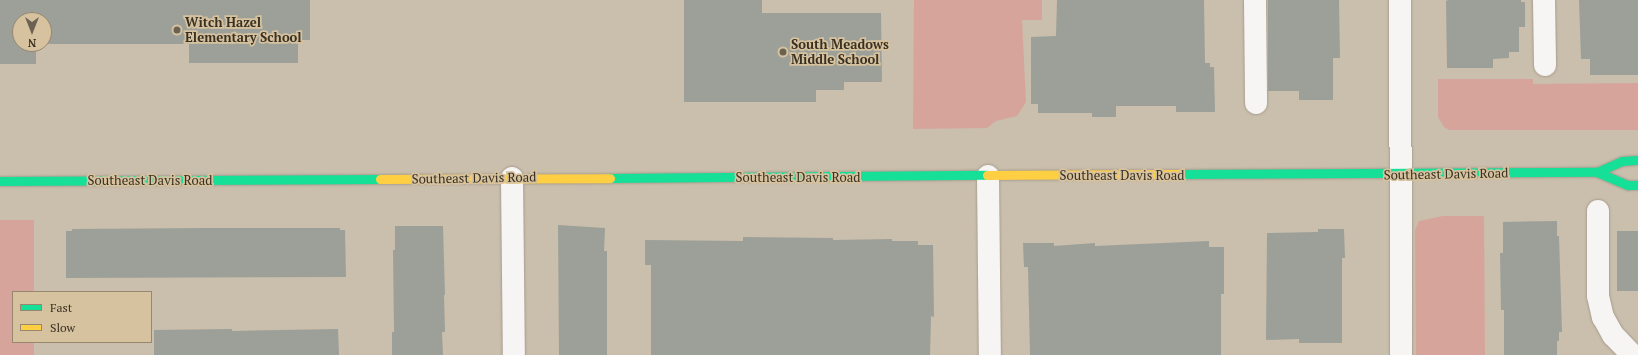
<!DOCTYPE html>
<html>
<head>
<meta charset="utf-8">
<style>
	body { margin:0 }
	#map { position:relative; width:1638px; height:355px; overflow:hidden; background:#cabeac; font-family:"PT Serif",serif }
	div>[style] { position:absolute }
	.green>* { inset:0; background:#d7a49b }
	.building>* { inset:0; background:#9ca098 }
	.roads { filter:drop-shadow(0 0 1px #a79d8f) drop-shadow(0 0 1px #a79d8f) }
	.street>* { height:22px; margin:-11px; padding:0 11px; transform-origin:11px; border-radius:11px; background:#f7f5f3 }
	.fast>* { height:9px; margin:-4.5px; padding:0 4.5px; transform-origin:4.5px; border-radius:4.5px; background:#16e098 }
	.slow>* { height:9px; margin:-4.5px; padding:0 4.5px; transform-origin:4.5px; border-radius:4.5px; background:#ffcf43 }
	.dots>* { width:11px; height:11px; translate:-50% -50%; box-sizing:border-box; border:2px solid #d7c29f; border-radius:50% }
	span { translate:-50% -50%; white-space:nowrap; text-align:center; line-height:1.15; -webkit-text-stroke:3.5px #d7c29f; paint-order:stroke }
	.poi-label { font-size:13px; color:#383022; font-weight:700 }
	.left { translate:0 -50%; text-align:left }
	.street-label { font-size:13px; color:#383022 }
	.legend { position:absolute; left:12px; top:291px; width:140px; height:52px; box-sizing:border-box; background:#d7c29f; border:1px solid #97886d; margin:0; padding:5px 7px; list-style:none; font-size:12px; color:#383022 }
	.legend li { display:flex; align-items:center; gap:8px; height:20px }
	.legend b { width:20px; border:1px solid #97886d }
	.north { position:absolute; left:12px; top:12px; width:40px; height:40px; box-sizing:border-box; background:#d7c29f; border:1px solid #97886d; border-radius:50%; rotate:180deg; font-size:11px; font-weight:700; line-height:16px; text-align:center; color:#383022 }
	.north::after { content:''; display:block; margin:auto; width:14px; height:18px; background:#6b6252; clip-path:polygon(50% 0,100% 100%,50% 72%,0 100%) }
</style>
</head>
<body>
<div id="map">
	<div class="green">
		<div style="clip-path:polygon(914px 0,1042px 0,1042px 20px,1022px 20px,1026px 102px,1017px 116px,996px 121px,987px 128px,913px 129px)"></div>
		<div style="clip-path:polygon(1438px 79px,1533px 79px,1533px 84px,1638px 83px,1638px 130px,1449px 130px,1444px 127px,1438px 117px)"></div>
		<div style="clip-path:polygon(1443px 216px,1484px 216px,1485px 355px,1416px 355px,1415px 230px,1419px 221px)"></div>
		<div style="clip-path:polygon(0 220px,34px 220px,34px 292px,13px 292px,13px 342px,34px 342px,34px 355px,0 355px)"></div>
	</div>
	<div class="building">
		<div style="clip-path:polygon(evenodd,0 0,310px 0,310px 40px,298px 40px,298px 63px,189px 63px,189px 44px,36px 44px,36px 64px,0 64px,0 0,20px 20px,44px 20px,44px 44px,20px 44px,20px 20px)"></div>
		<div style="clip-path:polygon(684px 0,762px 0,762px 13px,881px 13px,882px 82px,844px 82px,844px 90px,816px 90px,816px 102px,684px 102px)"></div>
		<div style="clip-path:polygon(1057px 0,1204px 0,1205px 63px,1210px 63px,1210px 67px,1214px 67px,1215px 112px,1176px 112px,1176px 106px,1116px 106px,1116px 117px,1092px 117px,1092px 113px,1038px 113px,1038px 104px,1031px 104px,1031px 37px,1056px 36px)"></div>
		<div style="clip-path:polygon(1268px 0,1339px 0,1340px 58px,1333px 58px,1333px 100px,1299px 100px,1299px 91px,1268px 91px)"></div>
		<div style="clip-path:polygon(1448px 0,1521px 0,1521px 2px,1525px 2px,1525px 27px,1519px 27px,1519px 52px,1509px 52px,1509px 58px,1493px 59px,1493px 68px,1447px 68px,1446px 1px)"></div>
		<div style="clip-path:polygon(1579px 0,1638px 0,1638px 75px,1590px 75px,1590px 59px,1581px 59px)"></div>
		<div style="clip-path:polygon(1557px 221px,1557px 236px,1559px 236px,1562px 332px,1559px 332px,1559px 341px,1557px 341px,1557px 355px,1504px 355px,1504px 310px,1501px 310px,1500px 253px,1503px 253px,1503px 222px)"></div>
		<div style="clip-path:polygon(558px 225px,605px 228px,604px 251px,607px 251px,607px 355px,559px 355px)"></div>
		<div style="clip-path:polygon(395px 226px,443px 226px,445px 295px,444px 295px,445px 332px,442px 332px,443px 355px,392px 355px,392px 332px,394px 332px,393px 250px,395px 250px)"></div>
		<div style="clip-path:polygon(207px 228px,340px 228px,340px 230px,345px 230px,346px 277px,66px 278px,66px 231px,72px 231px,72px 229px)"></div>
		<div style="clip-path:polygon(1318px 229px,1344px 229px,1345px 258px,1342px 258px,1342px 343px,1299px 343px,1299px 339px,1266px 340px,1267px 233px,1318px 232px)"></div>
		<div style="clip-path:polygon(1617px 231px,1638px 231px,1638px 291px,1617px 291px)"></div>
		<div style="clip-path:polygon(743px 237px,833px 238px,833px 240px,892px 239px,892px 241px,918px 241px,918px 245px,933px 245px,934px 317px,931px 316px,930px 355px,651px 355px,651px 265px,645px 265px,645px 240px,743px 241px)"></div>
		<div style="clip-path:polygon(1209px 241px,1209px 247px,1224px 247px,1224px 294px,1221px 294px,1221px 355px,1030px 355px,1028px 267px,1024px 267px,1023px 243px,1054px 243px,1054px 246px,1095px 243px,1095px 246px)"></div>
		<div style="clip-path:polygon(232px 329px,232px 331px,338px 329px,339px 355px,154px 355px,154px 330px)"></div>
	</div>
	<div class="roads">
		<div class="street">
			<div style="left:1255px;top:0;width:103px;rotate:89.4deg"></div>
			<div style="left:1400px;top:0;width:355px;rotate:89.8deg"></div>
			<div style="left:1544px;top:0;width:65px;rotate:89.1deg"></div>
			<div style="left:988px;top:176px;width:179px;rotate:89.4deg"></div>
			<div style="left:512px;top:178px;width:177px;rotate:89.4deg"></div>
			<div style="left:1598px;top:211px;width:85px;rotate:90deg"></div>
			<div style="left:1598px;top:296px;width:22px;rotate:77deg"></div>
			<div style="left:1603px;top:317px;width:21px;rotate:61deg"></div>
			<div style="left:1613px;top:335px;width:28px;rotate:46deg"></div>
		</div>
		<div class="fast">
			<div style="left:1597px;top:172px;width:34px;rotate:23deg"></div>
			<div style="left:1628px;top:185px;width:10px"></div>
			<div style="left:1178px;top:174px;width:419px;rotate:-0.3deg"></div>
			<div style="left:1597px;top:172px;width:27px;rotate:-24deg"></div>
			<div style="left:1622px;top:161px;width:16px;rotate:-4deg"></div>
			<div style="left:610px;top:178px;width:377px;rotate:-0.5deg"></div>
			<div style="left:0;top:181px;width:380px;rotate:-0.3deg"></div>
		</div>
		<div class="slow">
			<div style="left:987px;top:175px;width:191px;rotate:-0.3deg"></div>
			<div style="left:380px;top:179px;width:230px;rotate:-0.2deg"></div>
		</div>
	</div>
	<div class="dots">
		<div style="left:177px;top:30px;background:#6b6252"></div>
		<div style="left:783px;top:52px;background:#6b6252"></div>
	</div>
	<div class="poi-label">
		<span class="left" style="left:185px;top:30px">Witch Hazel<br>Elementary School</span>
		<span class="left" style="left:791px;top:52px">South Meadows<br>Middle School</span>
	</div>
	<div class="street-label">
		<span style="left:1446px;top:174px;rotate:-1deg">Southeast Davis Road</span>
		<span style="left:1122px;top:175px">Southeast Davis Road</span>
		<span style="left:798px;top:177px">Southeast Davis Road</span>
		<span style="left:474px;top:178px;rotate:-1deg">Southeast Davis Road</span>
		<span style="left:150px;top:180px">Southeast Davis Road</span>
	</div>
	<ul class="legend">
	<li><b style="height:5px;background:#16e098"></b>Fast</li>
	<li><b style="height:5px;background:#ffcf43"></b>Slow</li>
	</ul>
	<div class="north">N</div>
</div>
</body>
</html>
